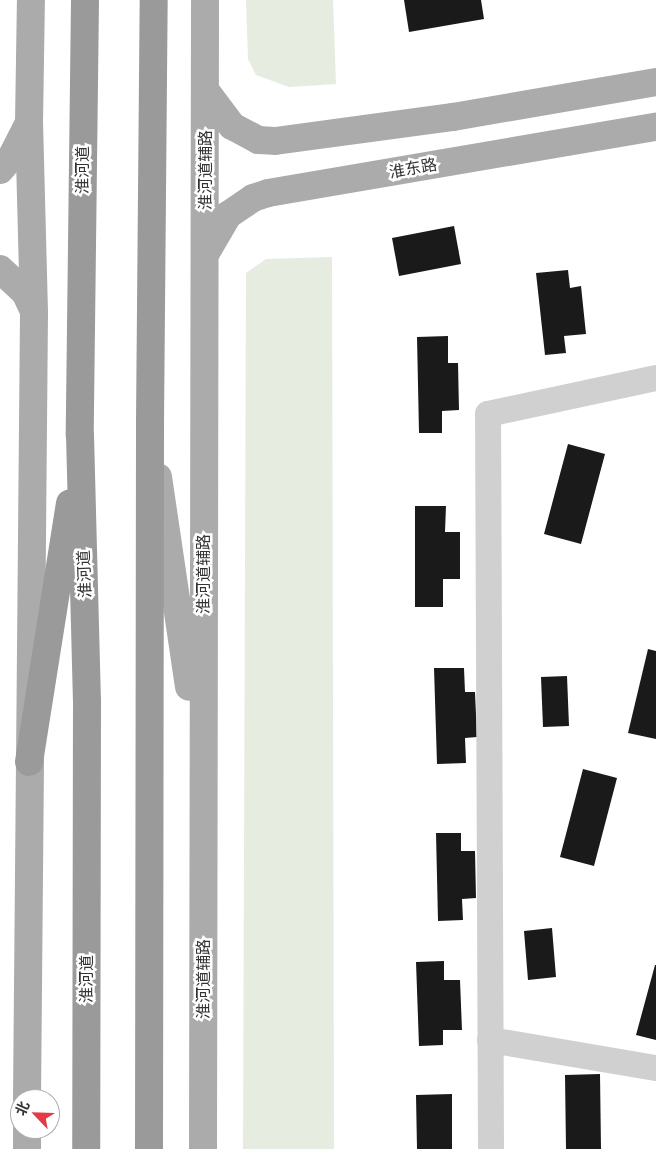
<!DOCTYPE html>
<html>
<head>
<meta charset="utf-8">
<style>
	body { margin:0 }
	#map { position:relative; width:656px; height:1149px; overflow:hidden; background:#fff; font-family:"Archivo Narrow","Noto Sans SC",sans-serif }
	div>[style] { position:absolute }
	.green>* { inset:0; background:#e6ecdf }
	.building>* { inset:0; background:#1a1a1a }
	.minor>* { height:26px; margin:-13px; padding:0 13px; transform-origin:13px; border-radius:13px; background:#d0d0d0 }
	.major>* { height:28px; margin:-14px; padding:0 14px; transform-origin:14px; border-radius:14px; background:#ababab }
	.highway>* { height:28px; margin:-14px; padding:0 14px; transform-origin:14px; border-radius:14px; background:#9a9a9a }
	span { translate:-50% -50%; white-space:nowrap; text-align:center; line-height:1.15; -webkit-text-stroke:5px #fff; paint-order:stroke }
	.street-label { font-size:16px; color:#333 }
	.north { position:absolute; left:10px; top:1089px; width:50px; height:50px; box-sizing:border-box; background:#fff; border:1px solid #adadad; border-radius:50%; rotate:294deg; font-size:14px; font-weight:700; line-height:20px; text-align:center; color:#333 }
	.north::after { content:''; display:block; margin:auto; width:18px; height:22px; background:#e63946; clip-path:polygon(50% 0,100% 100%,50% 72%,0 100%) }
</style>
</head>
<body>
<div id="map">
	<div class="green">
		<div style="clip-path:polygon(246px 0,333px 0,336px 84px,289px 87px,256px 75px,248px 59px)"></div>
		<div style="clip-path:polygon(332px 257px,334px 1149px,243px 1149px,246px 273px,266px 259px)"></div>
	</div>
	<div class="building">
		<div style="clip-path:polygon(404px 0,481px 0,484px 19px,409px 32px)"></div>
		<div style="clip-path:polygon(454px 226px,461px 264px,399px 276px,392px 238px)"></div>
		<div style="clip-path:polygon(568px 270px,570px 288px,581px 286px,586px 334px,564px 336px,566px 353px,545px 355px,536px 273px)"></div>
		<div style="clip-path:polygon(448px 336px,448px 363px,458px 363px,459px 410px,442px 411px,442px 433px,419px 433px,417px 337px)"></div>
		<div style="clip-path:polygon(568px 444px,605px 454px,581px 544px,544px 534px)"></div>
		<div style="clip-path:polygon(415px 506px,446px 506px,445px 532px,460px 532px,460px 579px,443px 579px,443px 607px,415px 607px)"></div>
		<div style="clip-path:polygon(648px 649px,656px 651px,656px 739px,628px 733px)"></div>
		<div style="clip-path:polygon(434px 668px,464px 668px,465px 692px,475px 692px,477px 737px,465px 738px,466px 763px,437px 764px)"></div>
		<div style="clip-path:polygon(567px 676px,569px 726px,543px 727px,541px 677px)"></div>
		<div style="clip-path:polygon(583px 769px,617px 778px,594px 866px,560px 857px)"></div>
		<div style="clip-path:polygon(436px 833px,461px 833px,461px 851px,475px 851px,476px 898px,462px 899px,463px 920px,438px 921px)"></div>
		<div style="clip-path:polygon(552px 928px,556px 977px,528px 980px,524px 931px)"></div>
		<div style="clip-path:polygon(444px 961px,444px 980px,460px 980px,462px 1030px,443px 1030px,443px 1045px,419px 1046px,416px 962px)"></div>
		<div style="clip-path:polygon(655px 965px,656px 965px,656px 1040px,636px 1035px)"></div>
		<div style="clip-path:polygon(600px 1074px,601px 1149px,566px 1149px,565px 1075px)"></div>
		<div style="clip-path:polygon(452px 1094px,452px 1149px,417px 1149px,416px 1095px)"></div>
	</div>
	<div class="minor">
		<div style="left:490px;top:1040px;width:168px;rotate:9.6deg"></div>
		<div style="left:491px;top:1149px;width:735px;rotate:-90.23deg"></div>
		<div style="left:488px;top:414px;width:172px;rotate:-12.1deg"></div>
	</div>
	<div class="major">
		<div style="left:205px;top:90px;width:45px;rotate:53.1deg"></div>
		<div style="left:232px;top:126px;width:30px;rotate:28deg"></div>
		<div style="left:258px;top:140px;width:17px;rotate:3deg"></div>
		<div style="left:275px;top:141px;width:180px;rotate:-7.7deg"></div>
		<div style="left:453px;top:117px;width:206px;rotate:-9.8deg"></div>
		<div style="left:0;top:170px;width:18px;rotate:-49deg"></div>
		<div style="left:12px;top:156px;width:36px;rotate:-63deg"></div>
		<div style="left:207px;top:251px;width:42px;rotate:-59.7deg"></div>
		<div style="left:228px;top:215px;width:30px;rotate:-34deg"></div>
		<div style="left:253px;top:198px;width:16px;rotate:-18deg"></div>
		<div style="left:268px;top:193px;width:394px;rotate:-9.7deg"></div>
		<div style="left:0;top:269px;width:34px;rotate:43deg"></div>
		<div style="left:25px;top:292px;width:21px;rotate:65deg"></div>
		<div style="left:158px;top:477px;width:212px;rotate:81.6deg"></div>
		<div style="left:27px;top:1099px;width:787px;rotate:-89.49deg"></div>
		<div style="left:34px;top:312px;width:189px;rotate:-91.5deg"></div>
		<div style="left:29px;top:123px;width:123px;rotate:-89.1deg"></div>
		<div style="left:27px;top:1149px;width:20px;rotate:-90deg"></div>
		<div style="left:203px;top:1149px;width:1149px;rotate:-89.9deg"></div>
	</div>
	<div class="highway">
		<div style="left:85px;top:0;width:435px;rotate:90.7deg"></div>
		<div style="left:80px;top:435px;width:266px;rotate:88.5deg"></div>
		<div style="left:87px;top:701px;width:448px;rotate:90.1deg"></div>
		<div style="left:29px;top:762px;width:262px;rotate:-81deg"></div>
		<div style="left:149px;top:1149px;width:727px;rotate:-89.92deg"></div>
		<div style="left:150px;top:422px;width:422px;rotate:-89.5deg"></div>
	</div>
	<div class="street-label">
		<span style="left:413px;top:168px;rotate:-10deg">淮东路</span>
		<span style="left:82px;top:170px;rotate:-90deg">淮河道</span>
		<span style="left:205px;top:170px;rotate:-90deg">淮河道辅路</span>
		<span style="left:84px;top:574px;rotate:-92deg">淮河道</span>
		<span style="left:203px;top:574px;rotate:-90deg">淮河道辅路</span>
		<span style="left:86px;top:979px;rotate:-90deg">淮河道</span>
		<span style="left:203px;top:979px;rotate:-90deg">淮河道辅路</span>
	</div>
	<div class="north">北</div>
</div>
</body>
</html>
